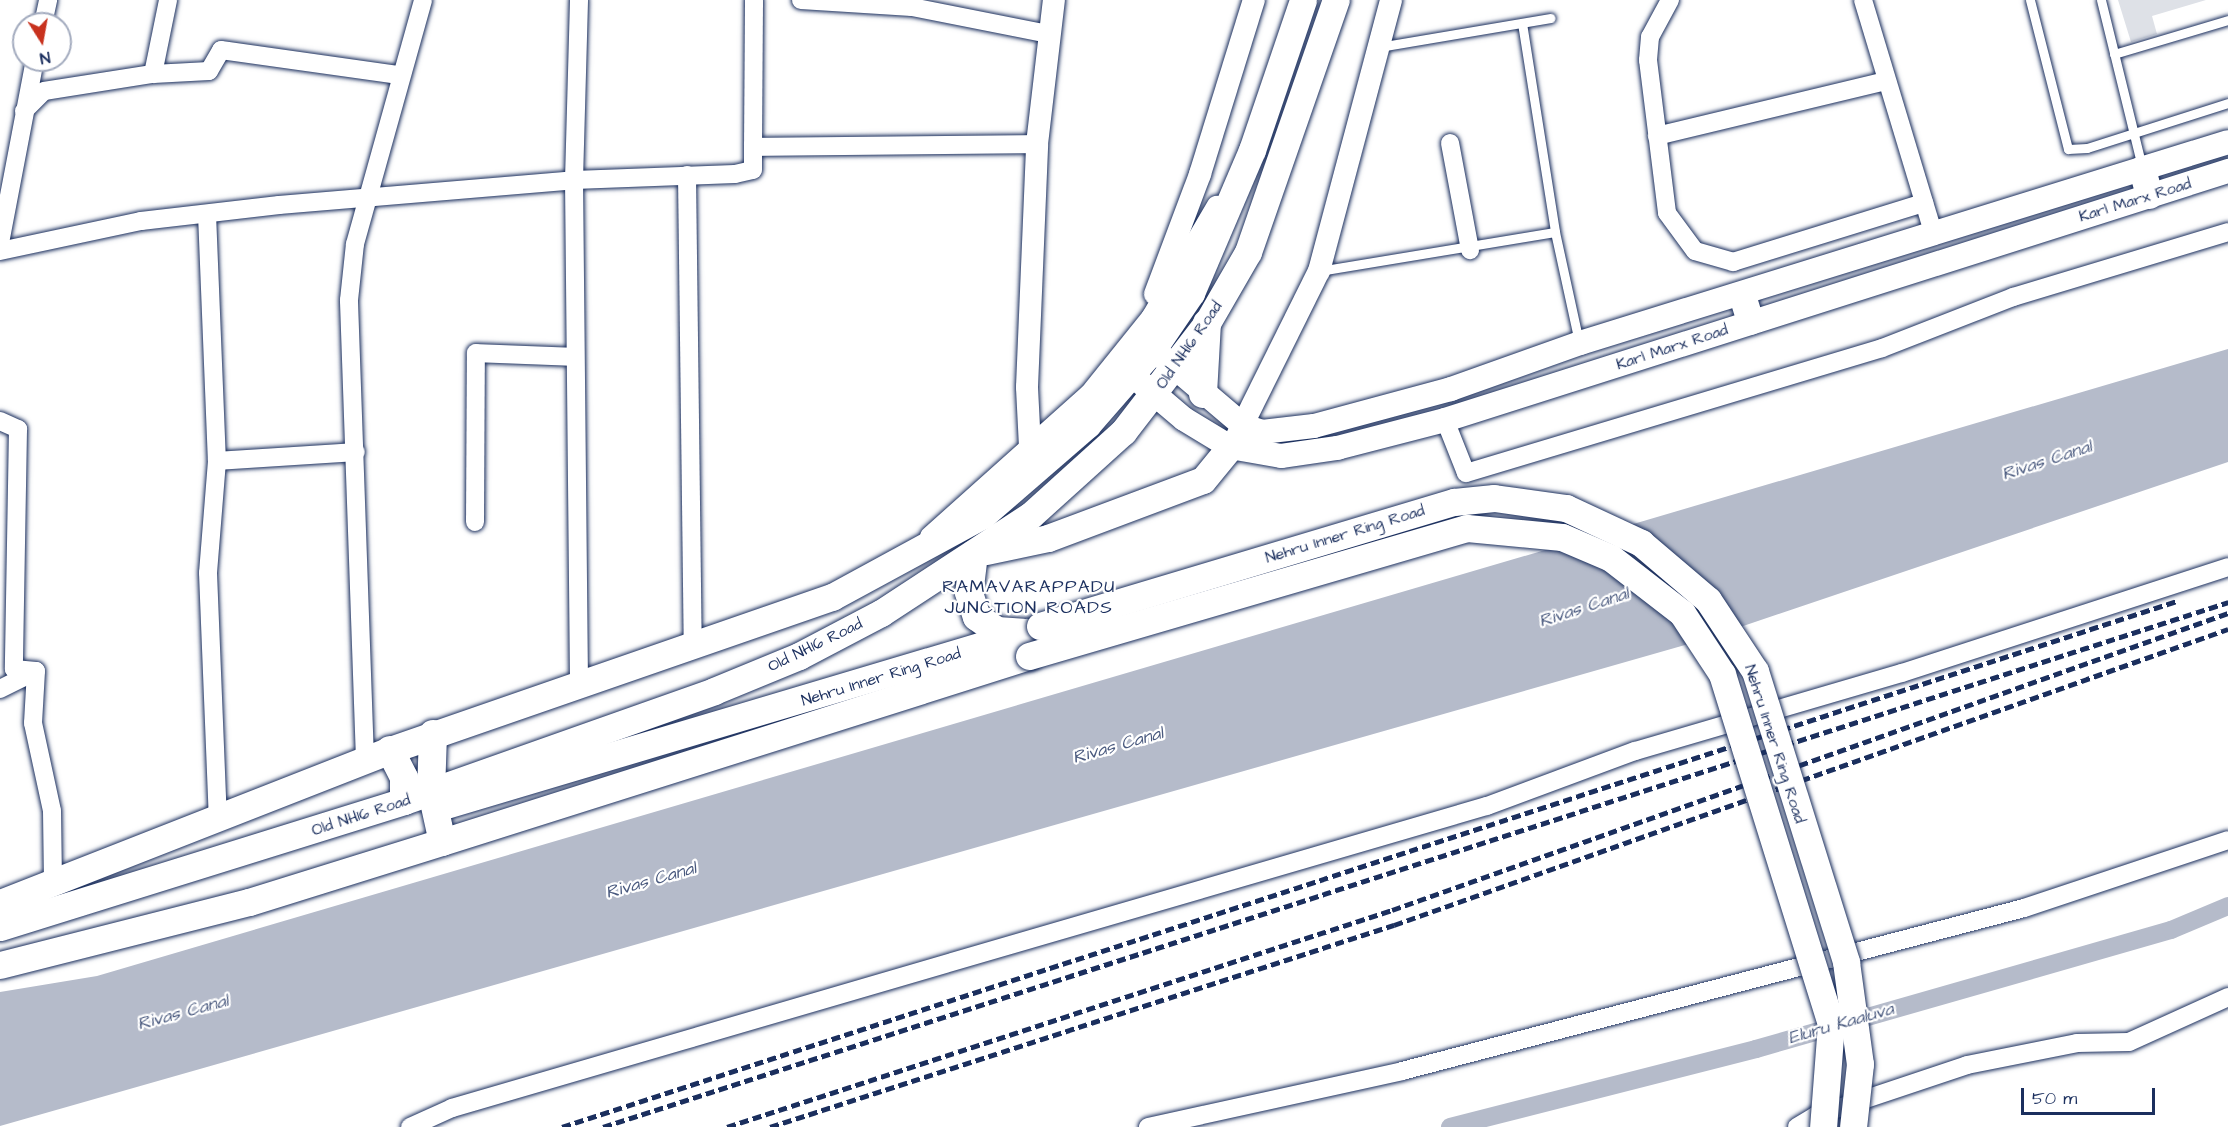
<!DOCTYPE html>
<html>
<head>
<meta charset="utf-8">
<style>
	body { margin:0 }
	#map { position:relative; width:2228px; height:1127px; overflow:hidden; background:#fff; font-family:"Architects Daughter",sans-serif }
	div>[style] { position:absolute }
	.green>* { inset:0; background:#dee1e7 }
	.water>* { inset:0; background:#b5bbca }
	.canal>* { height:18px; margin:-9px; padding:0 9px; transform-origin:9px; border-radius:9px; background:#b5bbca }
	.roads { filter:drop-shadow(0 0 2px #1b2f5e) drop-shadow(0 0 2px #1b2f5e) }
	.service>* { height:9px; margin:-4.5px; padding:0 4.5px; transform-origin:4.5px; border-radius:4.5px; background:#fff }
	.minor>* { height:18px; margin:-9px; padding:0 9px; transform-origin:9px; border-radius:9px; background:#fff }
	.tertiary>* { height:22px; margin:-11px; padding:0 11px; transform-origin:11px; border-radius:11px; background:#fff }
	.secondary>* { height:24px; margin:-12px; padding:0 12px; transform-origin:12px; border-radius:12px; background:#fff }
	.primary>* { height:27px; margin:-13.5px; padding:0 13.5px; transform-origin:13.5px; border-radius:13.5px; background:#fff }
	.trunk>* { height:28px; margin:-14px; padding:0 14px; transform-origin:14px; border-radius:14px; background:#fff }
	.rail>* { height:4.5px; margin-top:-2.25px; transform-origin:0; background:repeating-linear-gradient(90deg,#1b2f5e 0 9px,transparent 0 13.5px) }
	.bridges { filter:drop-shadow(0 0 2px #1b2f5e) drop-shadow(0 0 2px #1b2f5e) }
	.primary-bridge>* { height:27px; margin:-13.5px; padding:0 13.5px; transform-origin:13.5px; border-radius:13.5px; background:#fff }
	span { translate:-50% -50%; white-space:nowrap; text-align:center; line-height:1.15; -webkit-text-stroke:4.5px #fff; paint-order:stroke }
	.street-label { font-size:16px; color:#1b2f5e }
	.water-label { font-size:18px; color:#49597e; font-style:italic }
	.neighbourhood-label { font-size:18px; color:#1b2f5e; letter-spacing:1.5px }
	.north { position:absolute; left:12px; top:12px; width:60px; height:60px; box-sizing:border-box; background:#fff; border:2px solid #a4acbf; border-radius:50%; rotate:169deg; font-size:16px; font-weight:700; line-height:24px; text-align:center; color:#1b2f5e }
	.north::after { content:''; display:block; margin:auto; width:21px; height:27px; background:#c8321e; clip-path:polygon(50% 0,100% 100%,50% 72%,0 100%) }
	.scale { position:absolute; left:2021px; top:1088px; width:134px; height:27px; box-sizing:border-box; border:3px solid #1b2f5e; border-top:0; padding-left:8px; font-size:18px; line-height:21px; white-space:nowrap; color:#1b2f5e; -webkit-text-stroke:4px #fff; paint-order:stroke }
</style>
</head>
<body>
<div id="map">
	<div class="green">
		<div style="clip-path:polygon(2118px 0,2206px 0,2152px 16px,2157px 34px,2131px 42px)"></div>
	</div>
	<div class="water">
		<div style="clip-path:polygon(2228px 349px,2228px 462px,1699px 641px,0 1126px,0 992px,97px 976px)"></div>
	</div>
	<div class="canal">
		<div style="left:1450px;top:1127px;width:316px;rotate:-14.3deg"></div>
		<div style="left:1756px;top:1049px;width:432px;rotate:-16deg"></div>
		<div style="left:2171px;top:930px;width:62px;rotate:-22.8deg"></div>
	</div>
	<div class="roads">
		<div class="service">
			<div style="left:2030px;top:0;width:154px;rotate:75.7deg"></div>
			<div style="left:2068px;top:149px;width:19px;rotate:-3deg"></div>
			<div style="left:2087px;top:148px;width:148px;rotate:-17.7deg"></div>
			<div style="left:2101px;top:0;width:172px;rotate:76.2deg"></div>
			<div style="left:1522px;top:23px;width:212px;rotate:81deg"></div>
			<div style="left:1555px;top:232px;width:113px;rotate:77.7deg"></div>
			<div style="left:1379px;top:47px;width:174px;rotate:-9.6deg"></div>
			<div style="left:2114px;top:54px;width:119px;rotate:-16.6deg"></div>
			<div style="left:1319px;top:271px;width:239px;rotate:-9.4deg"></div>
		</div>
		<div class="minor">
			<div style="left:801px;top:0;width:111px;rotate:3.6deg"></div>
			<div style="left:912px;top:7px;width:139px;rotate:11.2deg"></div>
			<div style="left:1670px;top:0;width:42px;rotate:118.4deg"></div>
			<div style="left:1650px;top:37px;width:23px;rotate:95deg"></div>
			<div style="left:1648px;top:60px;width:154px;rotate:82.9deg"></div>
			<div style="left:1667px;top:213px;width:47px;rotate:53.6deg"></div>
			<div style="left:1695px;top:251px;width:40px;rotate:16deg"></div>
			<div style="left:1733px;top:262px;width:200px;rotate:-17.2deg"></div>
			<div style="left:1863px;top:0;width:242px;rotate:73.2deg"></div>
			<div style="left:43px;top:24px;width:25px;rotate:-78deg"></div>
			<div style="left:153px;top:74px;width:56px;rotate:-3.1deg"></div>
			<div style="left:209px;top:71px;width:24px;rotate:-60deg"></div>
			<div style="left:221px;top:50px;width:180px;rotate:8deg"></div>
			<div style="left:24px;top:111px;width:28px;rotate:-45deg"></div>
			<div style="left:44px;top:91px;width:110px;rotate:-8.9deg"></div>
			<div style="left:153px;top:74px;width:76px;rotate:-78.5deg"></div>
			<div style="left:1657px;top:136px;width:236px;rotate:-13.5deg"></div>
			<div style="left:1450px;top:143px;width:109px;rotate:79.4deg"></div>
			<div style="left:753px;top:147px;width:147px;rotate:-89.6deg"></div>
			<div style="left:687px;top:175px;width:470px;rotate:89.3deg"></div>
			<div style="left:207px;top:214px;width:247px;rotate:87.7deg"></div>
			<div style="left:217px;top:461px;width:112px;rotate:94.6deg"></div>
			<div style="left:208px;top:573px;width:246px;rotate:87.7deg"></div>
			<div style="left:0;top:243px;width:186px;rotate:-79.2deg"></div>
			<div style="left:0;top:251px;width:144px;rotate:-12deg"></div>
			<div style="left:141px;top:221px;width:139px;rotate:-6.6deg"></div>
			<div style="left:279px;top:205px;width:296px;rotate:-4.8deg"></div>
			<div style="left:574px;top:180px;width:161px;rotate:-2.1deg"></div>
			<div style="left:735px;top:174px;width:18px;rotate:-13deg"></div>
			<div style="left:753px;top:170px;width:23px;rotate:-90deg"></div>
			<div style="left:753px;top:147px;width:284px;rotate:-0.6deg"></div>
			<div style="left:1445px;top:420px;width:57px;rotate:68.4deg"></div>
			<div style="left:1466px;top:473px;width:434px;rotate:-16.7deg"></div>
			<div style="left:1882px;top:348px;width:141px;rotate:-21.3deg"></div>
			<div style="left:2013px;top:297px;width:225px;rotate:-16.8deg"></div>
			<div style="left:0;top:421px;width:20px;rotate:24deg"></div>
			<div style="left:18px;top:429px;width:240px;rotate:91deg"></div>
			<div style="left:14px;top:669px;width:22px;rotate:5deg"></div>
			<div style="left:36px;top:671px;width:52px;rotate:93.3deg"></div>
			<div style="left:33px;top:723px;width:90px;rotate:77.8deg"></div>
			<div style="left:52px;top:811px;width:75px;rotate:89.2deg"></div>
			<div style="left:217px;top:461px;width:139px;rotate:-3.7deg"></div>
			<div style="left:475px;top:522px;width:169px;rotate:-89.7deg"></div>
			<div style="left:476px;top:353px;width:99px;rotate:2.3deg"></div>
			<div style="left:579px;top:682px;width:502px;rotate:-90.57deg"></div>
			<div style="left:574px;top:180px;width:180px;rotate:-88.4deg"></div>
			<div style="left:0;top:689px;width:40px;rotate:-26.6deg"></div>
			<div style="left:365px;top:760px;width:460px;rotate:-92deg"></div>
			<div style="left:349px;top:300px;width:56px;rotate:-83.9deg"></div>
			<div style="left:355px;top:244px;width:253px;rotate:-74.4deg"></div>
			<div style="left:410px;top:1127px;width:46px;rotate:-24.3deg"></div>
			<div style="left:452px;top:1108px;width:1078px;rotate:-16.27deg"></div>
			<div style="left:1487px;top:806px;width:158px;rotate:-20.4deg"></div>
			<div style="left:1635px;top:751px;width:278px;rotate:-16.3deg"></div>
			<div style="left:1902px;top:673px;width:343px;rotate:-18deg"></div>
			<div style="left:1148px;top:1127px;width:260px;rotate:-12.4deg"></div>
			<div style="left:1402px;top:1071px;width:643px;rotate:-14.68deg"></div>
			<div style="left:2024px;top:908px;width:215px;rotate:-18.4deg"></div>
			<div style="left:1797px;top:1127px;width:21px;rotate:-31deg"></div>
			<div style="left:1815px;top:1116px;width:160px;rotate:-18.5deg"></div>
			<div style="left:1967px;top:1065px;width:112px;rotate:-11.3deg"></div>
			<div style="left:2077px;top:1043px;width:52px;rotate:-1.1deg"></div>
			<div style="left:2129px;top:1042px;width:109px;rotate:-24.4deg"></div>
		</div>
		<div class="tertiary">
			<div style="left:1155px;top:294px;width:128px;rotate:-69.4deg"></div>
			<div style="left:1200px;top:174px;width:182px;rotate:-72.8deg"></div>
			<div style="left:1235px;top:440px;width:189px;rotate:-63.6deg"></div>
			<div style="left:1319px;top:271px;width:280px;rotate:-75.1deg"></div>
			<div style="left:1030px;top:447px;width:60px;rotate:-92.9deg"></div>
			<div style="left:1027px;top:387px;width:243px;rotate:-87.6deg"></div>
			<div style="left:1037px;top:144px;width:145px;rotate:-83.3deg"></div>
			<div style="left:931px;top:537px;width:213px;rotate:-41.8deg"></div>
			<div style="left:1090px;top:395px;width:99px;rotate:-51.2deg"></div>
			<div style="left:1152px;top:318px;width:129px;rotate:-59.6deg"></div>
		</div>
		<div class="secondary">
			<div style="left:1159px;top:354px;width:111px;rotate:40.3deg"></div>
			<div style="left:1244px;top:426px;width:19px;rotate:18deg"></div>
			<div style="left:1262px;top:432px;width:52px;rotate:-6.6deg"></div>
			<div style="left:1314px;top:426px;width:142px;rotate:-15.1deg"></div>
			<div style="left:1451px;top:389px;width:137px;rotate:-19.6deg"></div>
			<div style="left:1580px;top:343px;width:678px;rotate:-17.23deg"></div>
			<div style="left:1138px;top:380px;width:60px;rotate:40.3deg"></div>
			<div style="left:1184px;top:419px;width:54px;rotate:31.3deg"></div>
			<div style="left:1230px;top:447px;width:52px;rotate:10deg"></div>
			<div style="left:1281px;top:456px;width:57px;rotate:-8.1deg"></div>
			<div style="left:1337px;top:448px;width:112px;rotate:-14.5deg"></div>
			<div style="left:1445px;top:420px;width:822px;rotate:-17.64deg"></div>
		</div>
		<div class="primary">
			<div style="left:2142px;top:169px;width:27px;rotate:75deg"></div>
			<div style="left:1742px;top:295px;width:27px;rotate:73deg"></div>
			<div style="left:986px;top:551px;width:63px;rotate:-11.8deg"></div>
			<div style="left:1048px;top:538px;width:165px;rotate:-20.5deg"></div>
			<div style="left:1203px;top:480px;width:43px;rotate:-50.7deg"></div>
			<div style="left:431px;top:792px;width:51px;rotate:77.6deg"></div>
			<div style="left:442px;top:842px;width:616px;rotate:-17.58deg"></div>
			<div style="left:439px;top:807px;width:613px;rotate:-16.6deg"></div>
			<div style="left:0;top:903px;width:419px;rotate:-21.4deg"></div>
			<div style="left:390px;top:750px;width:468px;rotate:-19.1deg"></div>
			<div style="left:832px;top:597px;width:172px;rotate:-28.5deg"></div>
			<div style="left:983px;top:515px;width:138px;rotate:-40.9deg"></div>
			<div style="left:1087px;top:425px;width:101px;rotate:-49deg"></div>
			<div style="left:1153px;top:349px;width:68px;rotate:-55.8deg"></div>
			<div style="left:1191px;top:293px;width:155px;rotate:-66.9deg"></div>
			<div style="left:1252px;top:150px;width:158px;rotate:-71.2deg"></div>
			<div style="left:0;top:927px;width:423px;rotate:-17.3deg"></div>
			<div style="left:404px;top:801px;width:329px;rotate:-19.5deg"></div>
			<div style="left:714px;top:691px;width:92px;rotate:-22.4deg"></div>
			<div style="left:799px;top:656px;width:93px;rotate:-27.7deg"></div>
			<div style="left:881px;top:613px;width:179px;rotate:-33.2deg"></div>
			<div style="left:1031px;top:515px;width:124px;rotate:-42.1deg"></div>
			<div style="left:1123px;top:432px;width:138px;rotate:-52.4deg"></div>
			<div style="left:1207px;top:323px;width:82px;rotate:-60deg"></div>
			<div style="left:1248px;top:252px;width:267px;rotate:-70.8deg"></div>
			<div style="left:0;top:965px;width:257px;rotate:-14.2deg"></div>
			<div style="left:249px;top:902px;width:202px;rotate:-17.3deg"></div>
		</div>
		<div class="trunk">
			<div style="left:1203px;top:394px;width:71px;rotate:-86.8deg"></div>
			<div style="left:974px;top:554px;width:39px;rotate:97deg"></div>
			<div style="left:969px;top:593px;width:25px;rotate:72deg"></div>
			<div style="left:977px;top:617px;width:24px;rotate:35deg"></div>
			<div style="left:997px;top:631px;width:26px;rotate:4deg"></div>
			<div style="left:390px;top:750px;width:31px;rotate:63deg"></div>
			<div style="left:404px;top:778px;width:23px;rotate:90deg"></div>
			<div style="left:431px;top:792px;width:58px;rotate:-88deg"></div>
		</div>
	</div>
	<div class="rail">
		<div style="left:562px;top:1127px;width:1698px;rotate:-18.04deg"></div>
		<div style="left:603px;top:1127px;width:1708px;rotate:-17.9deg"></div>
		<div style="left:727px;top:1127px;width:700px;rotate:-18.07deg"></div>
		<div style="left:1392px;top:910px;width:887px;rotate:-19.56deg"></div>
		<div style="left:770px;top:1127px;width:656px;rotate:-17.94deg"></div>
		<div style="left:1394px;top:925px;width:885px;rotate:-19.54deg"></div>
	</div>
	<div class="bridges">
		<div class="primary-bridge">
			<div style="left:1040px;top:626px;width:432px;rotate:-16.7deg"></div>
			<div style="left:1454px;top:502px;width:40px;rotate:-5.7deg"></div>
			<div style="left:1494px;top:498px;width:73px;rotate:7.9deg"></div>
			<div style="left:1566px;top:508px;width:83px;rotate:25deg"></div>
			<div style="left:1641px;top:543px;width:88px;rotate:40.4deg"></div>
			<div style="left:1708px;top:600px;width:85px;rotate:56.5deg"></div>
			<div style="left:1755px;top:671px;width:305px;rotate:72.6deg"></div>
			<div style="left:1846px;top:962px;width:103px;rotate:82.2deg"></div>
			<div style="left:1860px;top:1064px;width:63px;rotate:96.3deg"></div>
			<div style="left:1029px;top:656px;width:456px;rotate:-16.3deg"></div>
			<div style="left:1467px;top:528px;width:95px;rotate:5.4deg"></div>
			<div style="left:1562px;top:537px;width:53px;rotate:23.2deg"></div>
			<div style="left:1611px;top:558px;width:90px;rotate:37.8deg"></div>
			<div style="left:1682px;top:613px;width:73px;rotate:56.7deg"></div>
			<div style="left:1722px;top:674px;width:367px;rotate:72.7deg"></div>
			<div style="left:1831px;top:1024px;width:103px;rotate:94.4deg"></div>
		</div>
	</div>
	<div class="street-label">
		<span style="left:2135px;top:200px;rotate:-17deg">Karl Marx Road</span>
		<span style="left:1189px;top:345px;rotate:-55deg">Old NH16 Road</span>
		<span style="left:1672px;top:347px;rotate:-18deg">Karl Marx Road</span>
		<span style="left:1345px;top:534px;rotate:-17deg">Nehru Inner Ring Road</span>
		<span style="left:815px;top:645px;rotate:-26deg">Old NH16 Road</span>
		<span style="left:881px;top:677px;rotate:-17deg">Nehru Inner Ring Road</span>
		<span style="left:1775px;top:744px;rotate:72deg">Nehru Inner Ring Road</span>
		<span style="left:361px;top:815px;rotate:-18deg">Old NH16 Road</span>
	</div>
	<div class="water-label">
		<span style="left:2047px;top:461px;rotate:-18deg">Rivas Canal</span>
		<span style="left:1584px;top:608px;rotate:-18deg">Rivas Canal</span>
		<span style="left:1118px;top:746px;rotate:-16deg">Rivas Canal</span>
		<span style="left:651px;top:881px;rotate:-16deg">Rivas Canal</span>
		<span style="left:183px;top:1013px;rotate:-15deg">Rivas Canal</span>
		<span style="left:1841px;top:1024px;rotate:-16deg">Eluru Kaaluva</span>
	</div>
	<div class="neighbourhood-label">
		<span style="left:1029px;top:598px">RAMAVARAPPADU<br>JUNCTION ROADS</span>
	</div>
	<div class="north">N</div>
	<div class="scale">50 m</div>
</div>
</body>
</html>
